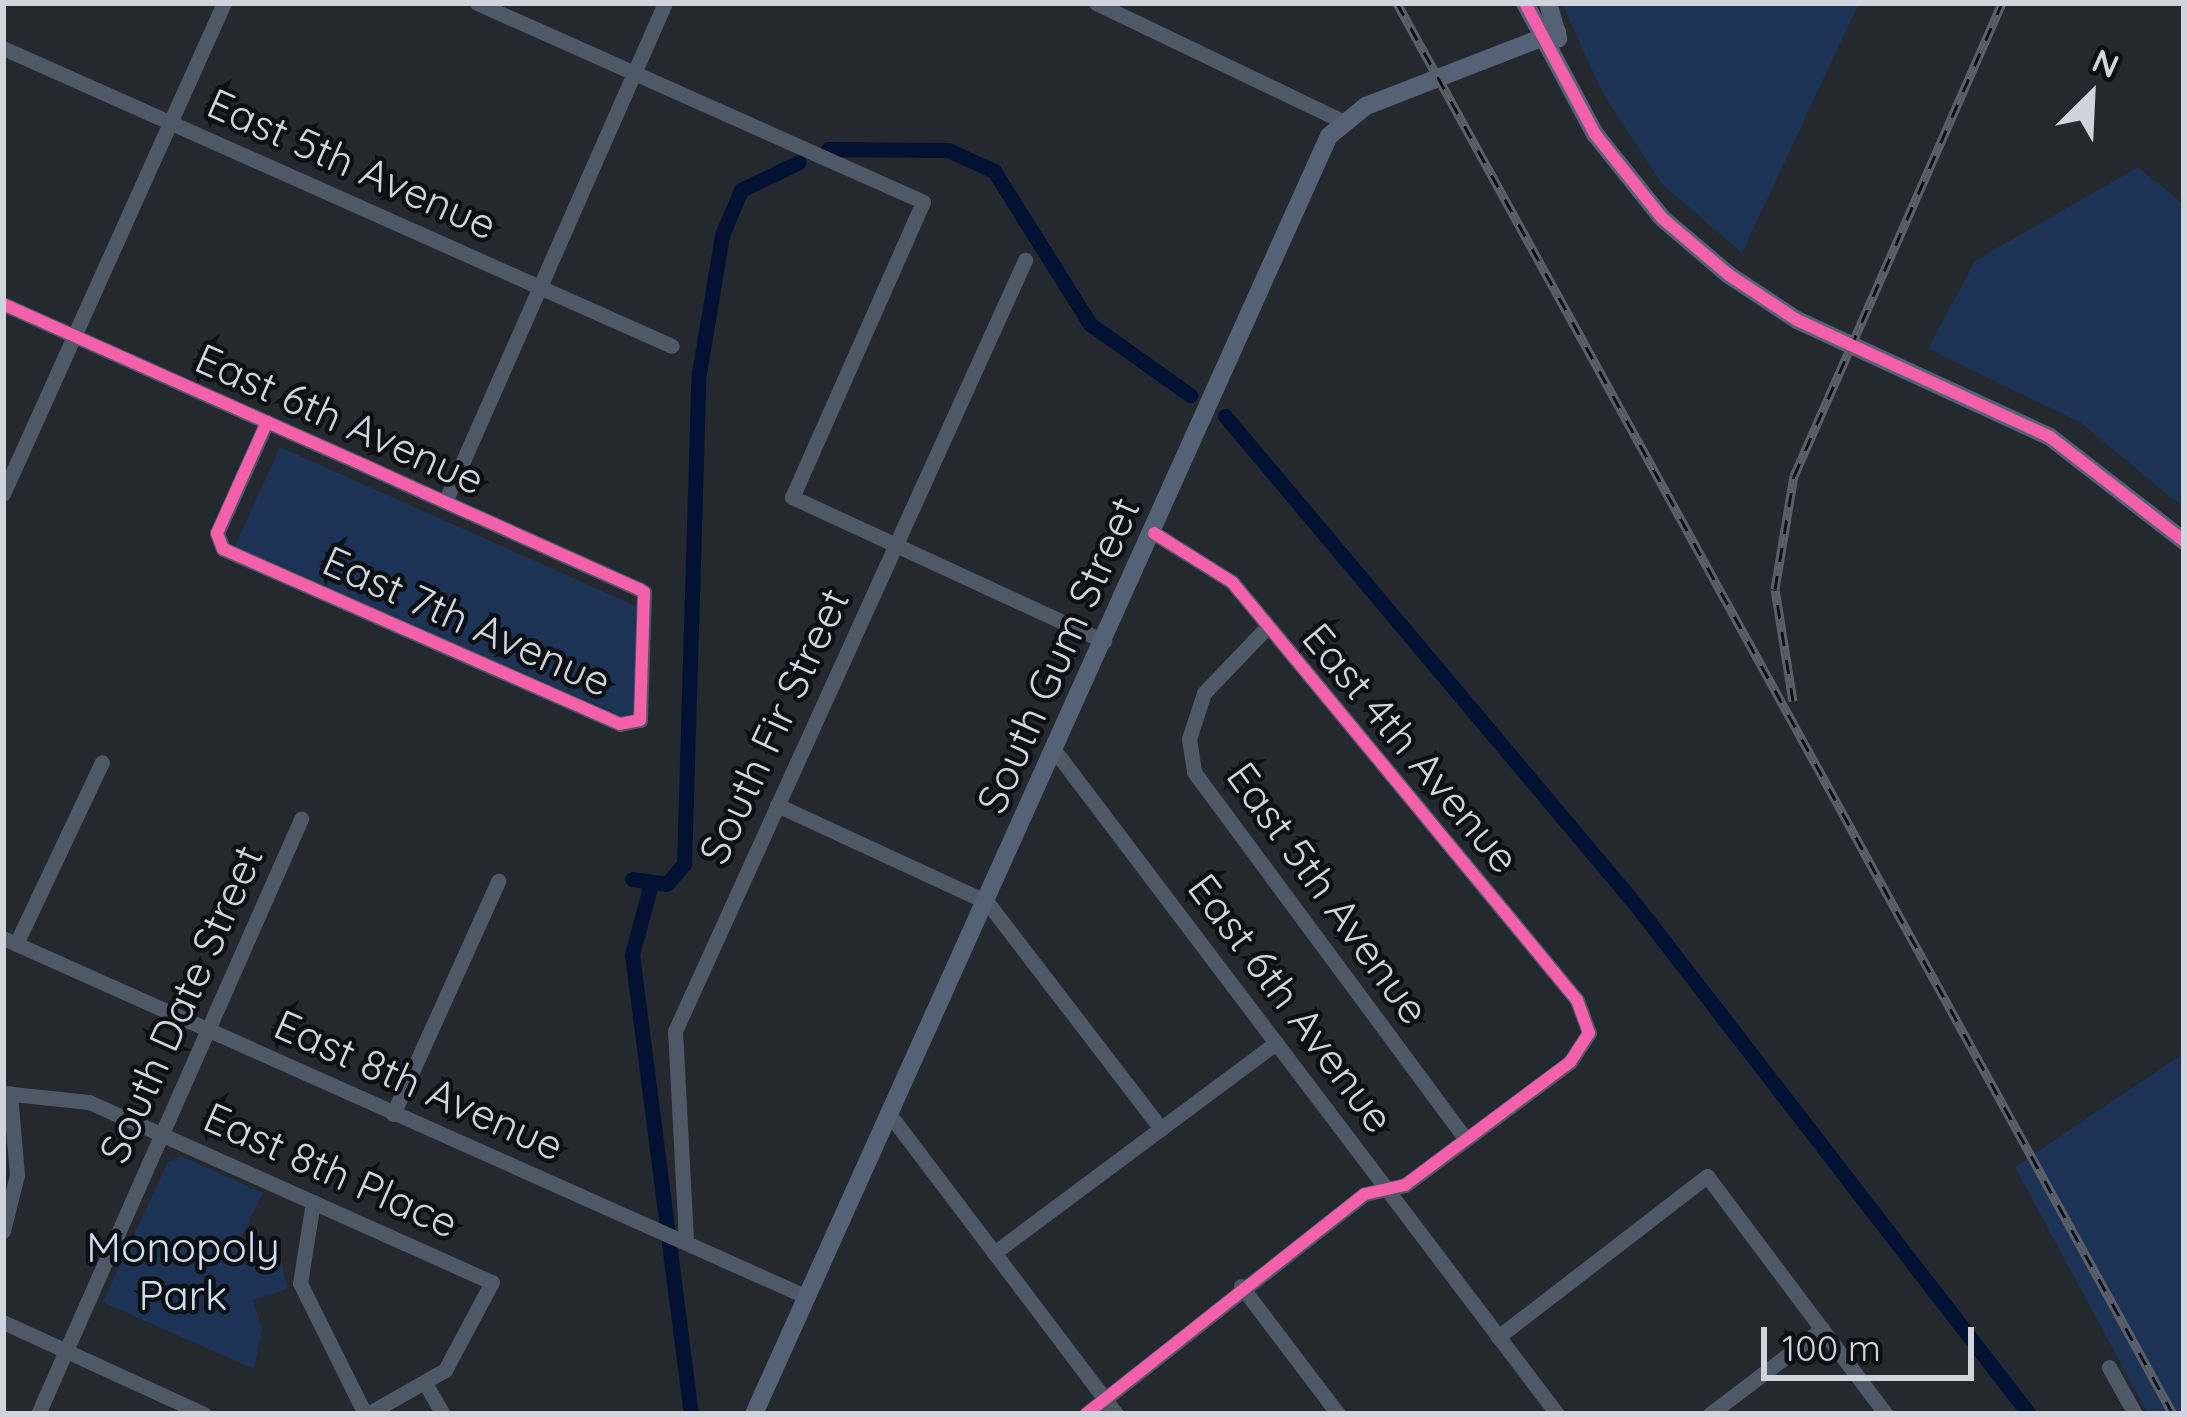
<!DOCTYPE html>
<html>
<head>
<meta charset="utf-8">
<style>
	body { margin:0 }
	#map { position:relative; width:2187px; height:1417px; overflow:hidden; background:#24282f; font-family:Quicksand,sans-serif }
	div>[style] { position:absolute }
	.green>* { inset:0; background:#1d3356 }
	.canal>* { height:15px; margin:-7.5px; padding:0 7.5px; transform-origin:7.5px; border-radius:7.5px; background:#031132 }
	.minor>* { height:15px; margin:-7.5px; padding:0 7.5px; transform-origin:7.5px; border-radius:7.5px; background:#4e5867 }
	.major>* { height:18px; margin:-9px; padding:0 9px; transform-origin:9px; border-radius:9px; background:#556174 }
	.rail>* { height:9px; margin-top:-4.5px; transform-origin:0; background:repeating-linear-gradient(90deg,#0c1015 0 14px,#5a5f69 0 28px); box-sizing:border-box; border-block:3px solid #5a5f69 }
	.cycleway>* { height:12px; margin:-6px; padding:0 6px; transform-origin:6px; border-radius:6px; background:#f560ab }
	span { translate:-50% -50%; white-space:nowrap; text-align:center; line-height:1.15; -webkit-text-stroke:9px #0c1015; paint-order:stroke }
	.street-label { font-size:42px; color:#d0d5dd }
	.park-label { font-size:42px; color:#d1def2 }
	.frame { position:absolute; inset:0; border:6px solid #d0d5dd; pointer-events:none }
	.north { position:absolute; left:2031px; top:36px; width:120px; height:120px; -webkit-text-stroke:9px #0c1015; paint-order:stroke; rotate:24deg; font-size:33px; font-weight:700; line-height:48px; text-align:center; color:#d0d5dd }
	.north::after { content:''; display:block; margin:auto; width:42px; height:54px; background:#d0d5dd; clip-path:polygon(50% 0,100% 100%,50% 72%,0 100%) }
	.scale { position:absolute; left:1761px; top:1327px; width:213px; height:54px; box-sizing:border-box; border:6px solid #d0d5dd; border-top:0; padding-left:15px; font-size:36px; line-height:42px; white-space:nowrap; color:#d0d5dd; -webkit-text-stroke:9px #0c1015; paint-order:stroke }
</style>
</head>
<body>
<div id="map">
	<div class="green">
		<div style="clip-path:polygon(1562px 3px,1859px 3px,1742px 253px,1662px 184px,1602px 92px)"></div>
		<div style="clip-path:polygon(2138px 167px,2184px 205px,2184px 508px,2080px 422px,1928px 349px,1975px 261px)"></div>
		<div style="clip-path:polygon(280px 447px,640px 608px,637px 712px,624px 717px,235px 546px)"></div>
		<div style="clip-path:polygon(2184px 1053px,2184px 1414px,2148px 1414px,2015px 1167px)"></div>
		<div style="clip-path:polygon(181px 1156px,263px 1193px,241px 1238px,245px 1265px,282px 1262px,287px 1289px,253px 1300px,262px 1329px,254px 1369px,103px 1302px,168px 1162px)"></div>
	</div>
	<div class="canal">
		<div style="left:828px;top:149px;width:120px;rotate:0.5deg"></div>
		<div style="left:948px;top:150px;width:51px;rotate:24.5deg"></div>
		<div style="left:994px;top:171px;width:181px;rotate:57.9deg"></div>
		<div style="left:1090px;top:324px;width:123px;rotate:35.4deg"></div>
		<div style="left:1225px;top:416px;width:639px;rotate:49.95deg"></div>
		<div style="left:1636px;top:905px;width:643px;rotate:52.33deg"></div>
		<div style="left:632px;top:879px;width:35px;rotate:8deg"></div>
		<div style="left:667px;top:884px;width:26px;rotate:-50deg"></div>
		<div style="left:684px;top:864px;width:491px;rotate:-88.3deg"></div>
		<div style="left:699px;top:373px;width:140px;rotate:-80.5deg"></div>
		<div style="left:722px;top:235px;width:49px;rotate:-67.1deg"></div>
		<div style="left:741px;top:190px;width:64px;rotate:-25.8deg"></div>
		<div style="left:651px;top:884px;width:73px;rotate:105.2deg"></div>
		<div style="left:632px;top:954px;width:464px;rotate:82.7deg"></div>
	</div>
	<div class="minor">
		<div style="left:477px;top:3px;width:488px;rotate:24deg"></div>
		<div style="left:923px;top:202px;width:323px;rotate:113.9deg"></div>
		<div style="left:792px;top:497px;width:344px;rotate:24.8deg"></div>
		<div style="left:1096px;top:3px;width:273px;rotate:25.6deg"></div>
		<div style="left:3px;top:48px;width:732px;rotate:24.01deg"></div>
		<div style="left:3px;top:304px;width:289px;rotate:24.1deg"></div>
		<div style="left:267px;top:422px;width:98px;rotate:24deg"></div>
		<div style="left:357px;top:462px;width:75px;rotate:24.5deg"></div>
		<div style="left:425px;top:493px;width:235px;rotate:24.2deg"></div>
		<div style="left:639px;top:589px;width:6px;rotate:31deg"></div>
		<div style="left:644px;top:592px;width:128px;rotate:91.8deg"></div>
		<div style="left:640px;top:720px;width:20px;rotate:169deg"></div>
		<div style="left:620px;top:724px;width:434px;rotate:-156.2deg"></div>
		<div style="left:223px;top:549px;width:17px;rotate:-111deg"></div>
		<div style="left:217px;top:533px;width:122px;rotate:-65.8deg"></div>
		<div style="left:3px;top:494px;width:538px;rotate:-65.77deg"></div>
		<div style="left:445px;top:502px;width:545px;rotate:-66.21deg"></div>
		<div style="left:1267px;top:627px;width:91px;rotate:133.7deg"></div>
		<div style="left:1204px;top:693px;width:48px;rotate:108.1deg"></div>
		<div style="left:1189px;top:739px;width:33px;rotate:81deg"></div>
		<div style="left:1194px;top:772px;width:457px;rotate:53.5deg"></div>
		<div style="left:1055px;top:751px;width:832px;rotate:52.87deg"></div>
		<div style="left:777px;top:805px;width:231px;rotate:24.8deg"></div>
		<div style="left:987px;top:902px;width:286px;rotate:52.5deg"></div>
		<div style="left:3px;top:938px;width:881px;rotate:24.06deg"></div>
		<div style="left:16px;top:944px;width:201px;rotate:-64.7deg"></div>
		<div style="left:3px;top:1093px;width:86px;rotate:6deg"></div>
		<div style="left:89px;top:1102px;width:441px;rotate:24.1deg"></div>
		<div style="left:492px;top:1282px;width:100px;rotate:118.1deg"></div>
		<div style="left:445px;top:1370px;width:89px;rotate:150.3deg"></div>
		<div style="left:393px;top:1114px;width:256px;rotate:-65.7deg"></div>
		<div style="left:890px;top:1115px;width:375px;rotate:52.9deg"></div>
		<div style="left:313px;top:1202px;width:82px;rotate:99.1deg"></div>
		<div style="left:300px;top:1283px;width:146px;rotate:63.6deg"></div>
		<div style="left:3px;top:1231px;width:58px;rotate:-76deg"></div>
		<div style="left:17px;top:1175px;width:82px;rotate:-94.9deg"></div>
		<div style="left:686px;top:1240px;width:209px;rotate:-93deg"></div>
		<div style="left:675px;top:1031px;width:847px;rotate:-65.58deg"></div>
		<div style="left:994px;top:1253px;width:352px;rotate:-36.7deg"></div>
		<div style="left:1241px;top:1286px;width:161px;rotate:52.8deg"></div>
		<div style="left:3px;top:1322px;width:221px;rotate:24.6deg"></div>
		<div style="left:1498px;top:1337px;width:264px;rotate:-37.6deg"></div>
		<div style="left:1707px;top:1176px;width:298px;rotate:53.1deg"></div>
		<div style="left:2109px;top:1367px;width:54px;rotate:61deg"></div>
		<div style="left:425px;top:1383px;width:36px;rotate:60deg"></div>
		<div style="left:38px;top:1414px;width:651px;rotate:-66.15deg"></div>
		<div style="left:1086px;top:1414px;width:355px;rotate:-38.3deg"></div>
		<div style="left:1365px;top:1194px;width:41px;rotate:-12.7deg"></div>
		<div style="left:1405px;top:1185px;width:206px;rotate:-36.7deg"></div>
		<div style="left:1570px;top:1062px;width:35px;rotate:-57deg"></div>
		<div style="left:1589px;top:1033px;width:35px;rotate:-110deg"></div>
		<div style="left:1577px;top:1000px;width:542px;rotate:-129.53deg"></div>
		<div style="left:1232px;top:582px;width:92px;rotate:-147.9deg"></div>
		<div style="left:1710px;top:1414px;width:141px;rotate:-37.2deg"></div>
	</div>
	<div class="major">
		<div style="left:1525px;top:3px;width:149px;rotate:61.9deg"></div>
		<div style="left:1595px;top:134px;width:107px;rotate:51.4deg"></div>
		<div style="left:1662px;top:218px;width:88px;rotate:40.4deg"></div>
		<div style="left:1729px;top:275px;width:82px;rotate:33.5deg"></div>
		<div style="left:1797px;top:320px;width:279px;rotate:24.8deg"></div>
		<div style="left:2050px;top:437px;width:170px;rotate:37.8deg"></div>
		<div style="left:1548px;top:3px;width:37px;rotate:74deg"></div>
		<div style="left:754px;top:1414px;width:1401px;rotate:-65.78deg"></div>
		<div style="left:1329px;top:136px;width:48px;rotate:-39deg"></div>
		<div style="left:1366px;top:106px;width:205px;rotate:-21.2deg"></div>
	</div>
	<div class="rail">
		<div style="left:1397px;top:3px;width:1610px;rotate:61.19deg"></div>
		<div style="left:1793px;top:701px;width:113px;rotate:-99.1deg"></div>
		<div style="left:1775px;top:589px;width:115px;rotate:-80.5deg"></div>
		<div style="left:1794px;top:476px;width:517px;rotate:-66.26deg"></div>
	</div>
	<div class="cycleway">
		<div style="left:1525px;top:3px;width:149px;rotate:61.9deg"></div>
		<div style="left:1595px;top:134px;width:107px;rotate:51.4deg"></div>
		<div style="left:1662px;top:218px;width:88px;rotate:40.4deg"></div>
		<div style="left:1729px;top:275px;width:82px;rotate:33.5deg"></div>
		<div style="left:1797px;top:320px;width:279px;rotate:24.8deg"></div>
		<div style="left:2050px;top:437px;width:170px;rotate:37.8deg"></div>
		<div style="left:3px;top:304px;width:289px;rotate:24.1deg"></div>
		<div style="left:267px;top:422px;width:98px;rotate:24deg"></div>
		<div style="left:357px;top:462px;width:75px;rotate:24.5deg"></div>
		<div style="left:425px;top:493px;width:235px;rotate:24.2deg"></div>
		<div style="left:639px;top:589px;width:6px;rotate:31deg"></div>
		<div style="left:644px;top:592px;width:128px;rotate:91.8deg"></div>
		<div style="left:640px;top:720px;width:20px;rotate:169deg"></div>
		<div style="left:620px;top:724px;width:434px;rotate:-156.2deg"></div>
		<div style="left:223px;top:549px;width:17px;rotate:-111deg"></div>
		<div style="left:217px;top:533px;width:122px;rotate:-65.8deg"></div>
		<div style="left:1086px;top:1414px;width:355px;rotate:-38.3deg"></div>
		<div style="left:1365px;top:1194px;width:41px;rotate:-12.7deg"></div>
		<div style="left:1405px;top:1185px;width:206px;rotate:-36.7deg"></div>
		<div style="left:1570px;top:1062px;width:35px;rotate:-57deg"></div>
		<div style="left:1589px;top:1033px;width:35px;rotate:-110deg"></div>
		<div style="left:1577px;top:1000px;width:542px;rotate:-129.53deg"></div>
		<div style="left:1232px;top:582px;width:92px;rotate:-147.9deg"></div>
	</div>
	<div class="street-label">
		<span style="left:352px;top:164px;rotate:24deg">East 5th Avenue</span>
		<span style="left:340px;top:419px;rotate:24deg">East 6th Avenue</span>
		<span style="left:467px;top:621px;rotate:24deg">East 7th Avenue</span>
		<span style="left:1058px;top:655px;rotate:-66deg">South Gum Street</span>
		<span style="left:774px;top:726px;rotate:-65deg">South Fir Street</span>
		<span style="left:1411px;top:748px;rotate:50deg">East 4th Avenue</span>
		<span style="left:1328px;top:893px;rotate:54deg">East 5th Avenue</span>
		<span style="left:1291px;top:1003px;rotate:53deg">East 6th Avenue</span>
		<span style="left:181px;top:1004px;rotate:-66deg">South Date Street</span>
		<span style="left:419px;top:1085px;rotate:24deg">East 8th Avenue</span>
		<span style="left:331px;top:1170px;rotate:24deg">East 8th Place</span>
	</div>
	<div class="park-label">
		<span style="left:183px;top:1271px">Monopoly<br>Park</span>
	</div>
	<div class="frame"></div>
	<div class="north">N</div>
	<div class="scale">100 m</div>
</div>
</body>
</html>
